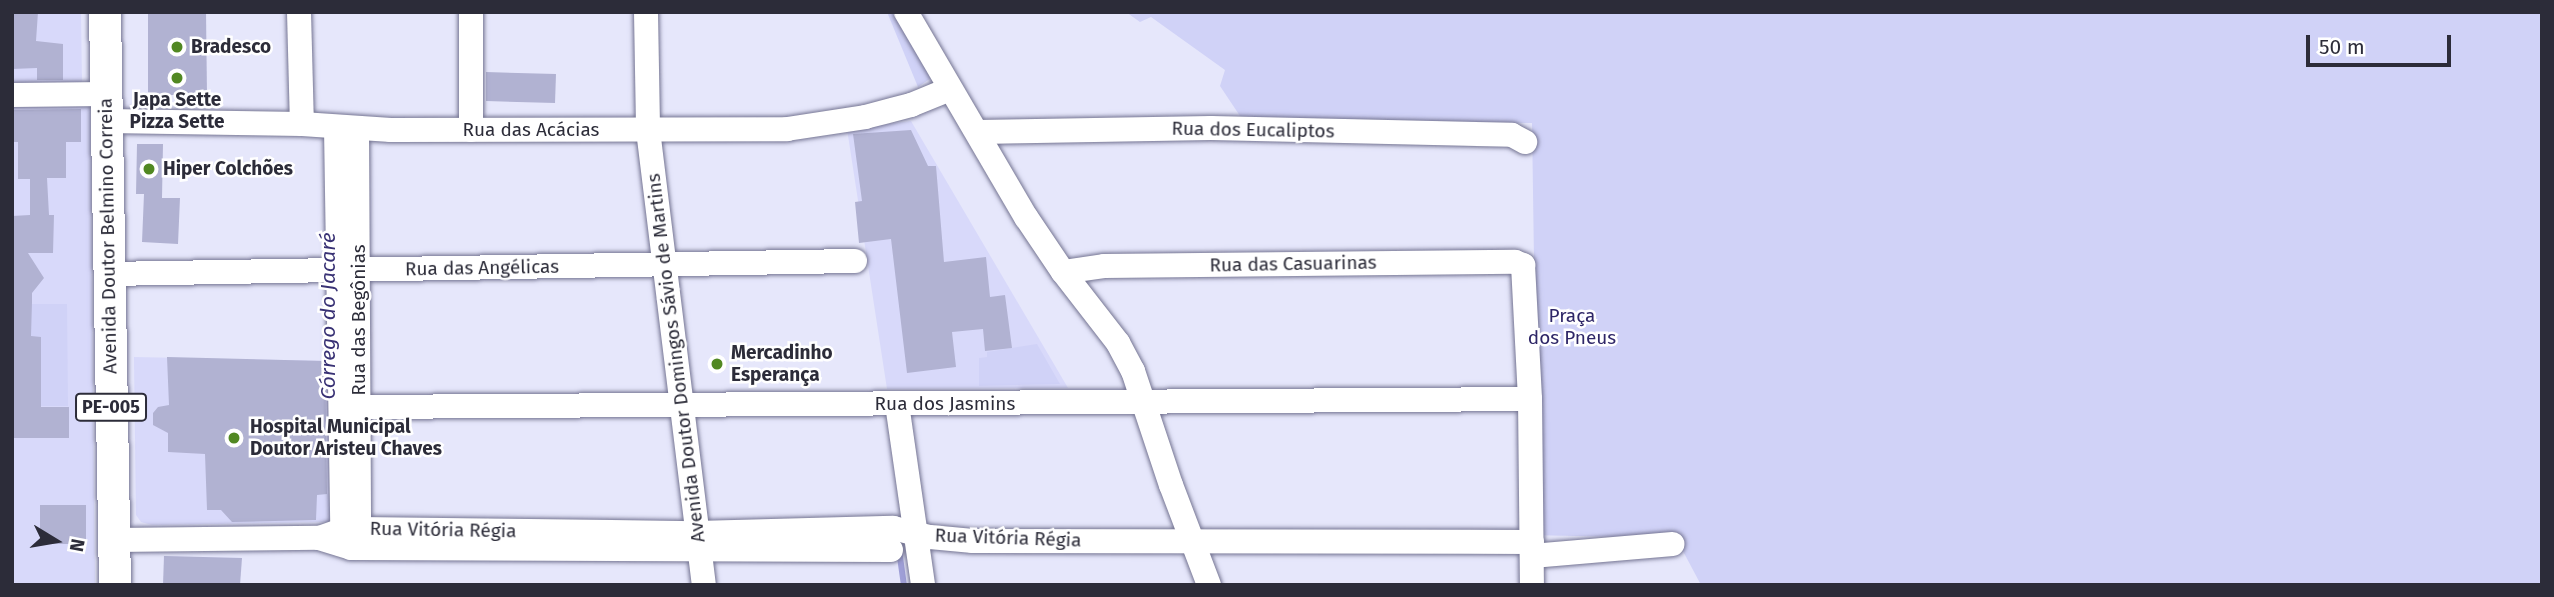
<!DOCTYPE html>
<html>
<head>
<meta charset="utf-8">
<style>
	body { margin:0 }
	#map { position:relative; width:2554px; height:597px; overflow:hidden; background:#e6e7fb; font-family:"Fira Sans",sans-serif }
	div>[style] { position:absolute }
	.built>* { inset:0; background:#d8d9fa }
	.green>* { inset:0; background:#d0d2f7 }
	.stream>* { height:6px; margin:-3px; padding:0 3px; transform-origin:3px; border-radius:3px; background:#9f9fd7 }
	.building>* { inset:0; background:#b1b2d2 }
	.roads { filter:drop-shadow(0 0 2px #747492) drop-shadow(0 0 2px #747492) }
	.minor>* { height:24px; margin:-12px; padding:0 12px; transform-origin:12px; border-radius:12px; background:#fff }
	.major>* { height:32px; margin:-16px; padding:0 16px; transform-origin:16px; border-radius:16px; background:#fff }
	.dots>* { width:19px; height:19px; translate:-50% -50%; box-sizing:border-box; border:4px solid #fff; border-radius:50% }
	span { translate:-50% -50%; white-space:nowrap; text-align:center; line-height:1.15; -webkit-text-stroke:5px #fff; paint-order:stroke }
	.shield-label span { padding:2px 5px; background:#fff; border:2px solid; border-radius:5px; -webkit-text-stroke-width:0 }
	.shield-label { font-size:18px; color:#2c2c39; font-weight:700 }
	.poi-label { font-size:19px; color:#2c2c39; font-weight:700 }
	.left { translate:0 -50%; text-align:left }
	.street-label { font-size:19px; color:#2c2c39 }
	.park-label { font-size:19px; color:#2e2667 }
	.water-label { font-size:21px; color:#383174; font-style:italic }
	.frame { position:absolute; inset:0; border:14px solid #2c2c39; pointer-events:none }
	.north { position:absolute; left:21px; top:506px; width:70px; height:70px; -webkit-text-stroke:5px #fff; paint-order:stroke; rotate:101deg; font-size:19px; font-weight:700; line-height:28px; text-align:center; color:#2c2c39 }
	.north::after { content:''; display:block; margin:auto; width:24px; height:32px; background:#2c2c39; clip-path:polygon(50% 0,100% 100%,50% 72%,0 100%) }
	.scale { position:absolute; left:2306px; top:35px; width:145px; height:32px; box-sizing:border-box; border:4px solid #2c2c39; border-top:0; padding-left:9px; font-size:21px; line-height:24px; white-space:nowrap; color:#2c2c39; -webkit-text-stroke:5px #fff; paint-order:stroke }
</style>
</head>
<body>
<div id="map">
	<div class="built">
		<div style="clip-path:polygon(12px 12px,81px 12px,82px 85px,12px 85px)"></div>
		<div style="clip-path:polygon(90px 104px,95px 585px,12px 585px,12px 105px)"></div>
		<div style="clip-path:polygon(911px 121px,1068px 388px,887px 389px,847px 129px)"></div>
		<div style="clip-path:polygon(134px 357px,333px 361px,334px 515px,329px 522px,152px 525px,141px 522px,136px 515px)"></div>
	</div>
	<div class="green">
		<div style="clip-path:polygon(887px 12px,898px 12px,931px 78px,918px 87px)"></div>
		<div style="clip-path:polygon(1126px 12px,2542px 12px,2542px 585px,1701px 585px,1676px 538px,1527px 535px,1519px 275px,1534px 261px,1532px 123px,1242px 119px,1220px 86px,1225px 70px,1151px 17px,1140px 22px)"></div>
		<div style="clip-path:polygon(12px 304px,67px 304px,68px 406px,12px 406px)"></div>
		<div style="clip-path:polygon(1037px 344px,1060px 384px,979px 386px,979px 358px,987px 357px,987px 352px)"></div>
	</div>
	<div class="stream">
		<div style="left:899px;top:550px;width:35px;rotate:82deg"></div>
	</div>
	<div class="building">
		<div style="clip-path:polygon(12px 12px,38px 12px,36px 41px,63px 44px,63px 80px,37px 80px,37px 68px,12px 69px)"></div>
		<div style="clip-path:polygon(148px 12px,206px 12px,207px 95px,148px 95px)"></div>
		<div style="clip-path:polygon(486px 72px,556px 74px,555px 103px,486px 101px)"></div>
		<div style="clip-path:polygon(81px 109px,81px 142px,66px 142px,66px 178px,47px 178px,49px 215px,54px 215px,53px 253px,28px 253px,44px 278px,32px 293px,32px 302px,31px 336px,41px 337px,41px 407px,69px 407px,69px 438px,12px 438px,12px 216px,30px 215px,30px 179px,18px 179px,18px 142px,12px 142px,12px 110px)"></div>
		<div style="clip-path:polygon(911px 130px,928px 166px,936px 166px,944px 262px,986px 257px,990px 297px,1005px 295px,1012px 348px,985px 351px,983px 329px,952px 332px,956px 367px,907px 373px,891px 239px,859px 243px,855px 202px,862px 201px,853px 134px)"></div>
		<div style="clip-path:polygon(137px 144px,163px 144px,162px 198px,180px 198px,178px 244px,142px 242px,144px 194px,136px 194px)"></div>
		<div style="clip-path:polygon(167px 357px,325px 361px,327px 494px,317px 495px,316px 520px,232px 522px,221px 510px,207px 510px,205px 454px,168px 452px,168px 433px,153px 425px,153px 413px,158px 407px,169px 405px)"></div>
		<div style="clip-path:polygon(40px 505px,86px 505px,86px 544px,40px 544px)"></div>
		<div style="clip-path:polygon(164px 556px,242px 558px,240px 585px,163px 585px)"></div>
	</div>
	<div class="roads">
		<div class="minor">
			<div style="left:299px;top:12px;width:112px;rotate:88.5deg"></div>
			<div style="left:646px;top:12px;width:118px;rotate:89deg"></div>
			<div style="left:648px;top:130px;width:458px;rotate:83deg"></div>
			<div style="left:906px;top:12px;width:238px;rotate:59.7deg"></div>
			<div style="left:1026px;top:217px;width:66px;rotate:56.1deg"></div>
			<div style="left:1063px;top:272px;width:90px;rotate:52.2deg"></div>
			<div style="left:1118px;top:343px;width:32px;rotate:62deg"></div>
			<div style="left:1133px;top:371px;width:120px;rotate:71.6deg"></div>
			<div style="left:1171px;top:485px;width:107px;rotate:69.2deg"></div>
			<div style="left:12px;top:95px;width:94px;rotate:-0.6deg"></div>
			<div style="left:107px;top:121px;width:195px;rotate:0.9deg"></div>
			<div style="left:302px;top:124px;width:89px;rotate:3.9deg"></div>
			<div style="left:391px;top:130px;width:396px;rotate:-0.1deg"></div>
			<div style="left:787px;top:129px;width:79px;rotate:-8.7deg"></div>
			<div style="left:865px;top:117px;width:48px;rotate:-14.6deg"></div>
			<div style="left:911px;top:105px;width:42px;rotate:-22.3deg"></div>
			<div style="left:336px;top:128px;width:402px;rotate:89.1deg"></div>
			<div style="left:342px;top:530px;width:16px;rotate:63deg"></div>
			<div style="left:357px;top:129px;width:395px;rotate:89.7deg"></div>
			<div style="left:471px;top:130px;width:118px;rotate:-90deg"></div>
			<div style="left:978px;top:132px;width:233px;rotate:-1deg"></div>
			<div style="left:1211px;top:128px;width:301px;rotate:1.3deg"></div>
			<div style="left:1512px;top:135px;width:15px;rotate:28deg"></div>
			<div style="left:1063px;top:272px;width:41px;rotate:-8.3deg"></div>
			<div style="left:1104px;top:266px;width:411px;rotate:-0.6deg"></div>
			<div style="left:1515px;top:262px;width:9px;rotate:21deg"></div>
			<div style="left:1523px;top:265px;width:134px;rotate:87deg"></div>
			<div style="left:1530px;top:399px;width:186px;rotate:89.4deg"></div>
			<div style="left:108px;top:274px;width:747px;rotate:-1deg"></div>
			<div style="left:897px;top:404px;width:183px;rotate:81.8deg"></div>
			<div style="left:360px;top:407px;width:1170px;rotate:-0.39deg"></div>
			<div style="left:319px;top:538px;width:34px;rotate:17deg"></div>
			<div style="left:351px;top:548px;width:540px;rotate:0.21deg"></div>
			<div style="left:115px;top:540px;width:204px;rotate:-0.6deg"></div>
			<div style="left:319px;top:538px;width:24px;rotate:-19deg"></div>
			<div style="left:342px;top:530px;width:17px;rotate:-3deg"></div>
			<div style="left:359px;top:529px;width:338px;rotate:0.7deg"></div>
			<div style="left:697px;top:533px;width:196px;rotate:-1.5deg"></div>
			<div style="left:893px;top:528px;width:38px;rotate:14deg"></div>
			<div style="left:930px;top:537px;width:43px;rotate:5.3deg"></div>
			<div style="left:973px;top:541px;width:559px;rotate:0.1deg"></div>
			<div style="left:1532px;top:556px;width:141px;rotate:-4.9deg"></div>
		</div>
		<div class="major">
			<div style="left:105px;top:12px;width:573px;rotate:89deg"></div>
		</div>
	</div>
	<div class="dots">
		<div style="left:177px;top:47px;background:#518822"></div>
		<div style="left:177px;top:78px;background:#518822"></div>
		<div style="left:149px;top:169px;background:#518822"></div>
		<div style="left:717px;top:364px;background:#518822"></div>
		<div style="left:234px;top:438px;background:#518822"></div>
	</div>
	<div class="shield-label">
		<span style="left:111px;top:407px">PE-005</span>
	</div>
	<div class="poi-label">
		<span class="left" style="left:191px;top:47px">Bradesco</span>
		<span style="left:177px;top:111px">Japa Sette<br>Pizza Sette</span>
		<span class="left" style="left:163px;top:169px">Hiper Colchões</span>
		<span class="left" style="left:731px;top:364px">Mercadinho<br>Esperança</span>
		<span class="left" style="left:250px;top:438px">Hospital Municipal<br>Doutor Aristeu Chaves</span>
	</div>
	<div class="street-label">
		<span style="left:531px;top:130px">Rua das Acácias</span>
		<span style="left:1253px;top:130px;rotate:1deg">Rua dos Eucaliptos</span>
		<span style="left:108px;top:236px;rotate:-91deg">Avenida Doutor Belmino Correia</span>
		<span style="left:1293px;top:264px;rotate:-1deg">Rua das Casuarinas</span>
		<span style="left:482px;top:268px;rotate:-1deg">Rua das Angélicas</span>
		<span style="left:359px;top:320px;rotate:-90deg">Rua das Begônias</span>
		<span style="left:676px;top:358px;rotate:-97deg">Avenida Doutor Domingos Sávio de Martins</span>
		<span style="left:945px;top:404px">Rua dos Jasmins</span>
		<span style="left:443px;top:530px;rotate:1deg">Rua Vitória Régia</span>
		<span style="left:1008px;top:538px;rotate:2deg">Rua Vitória Régia</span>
	</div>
	<div class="park-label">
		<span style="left:1572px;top:327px">Praça<br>dos Pneus</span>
	</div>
	<div class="water-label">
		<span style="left:328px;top:316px;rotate:-90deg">Córrego do Jacaré</span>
	</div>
	<div class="frame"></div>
	<div class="north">N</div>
	<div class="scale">50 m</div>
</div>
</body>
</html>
